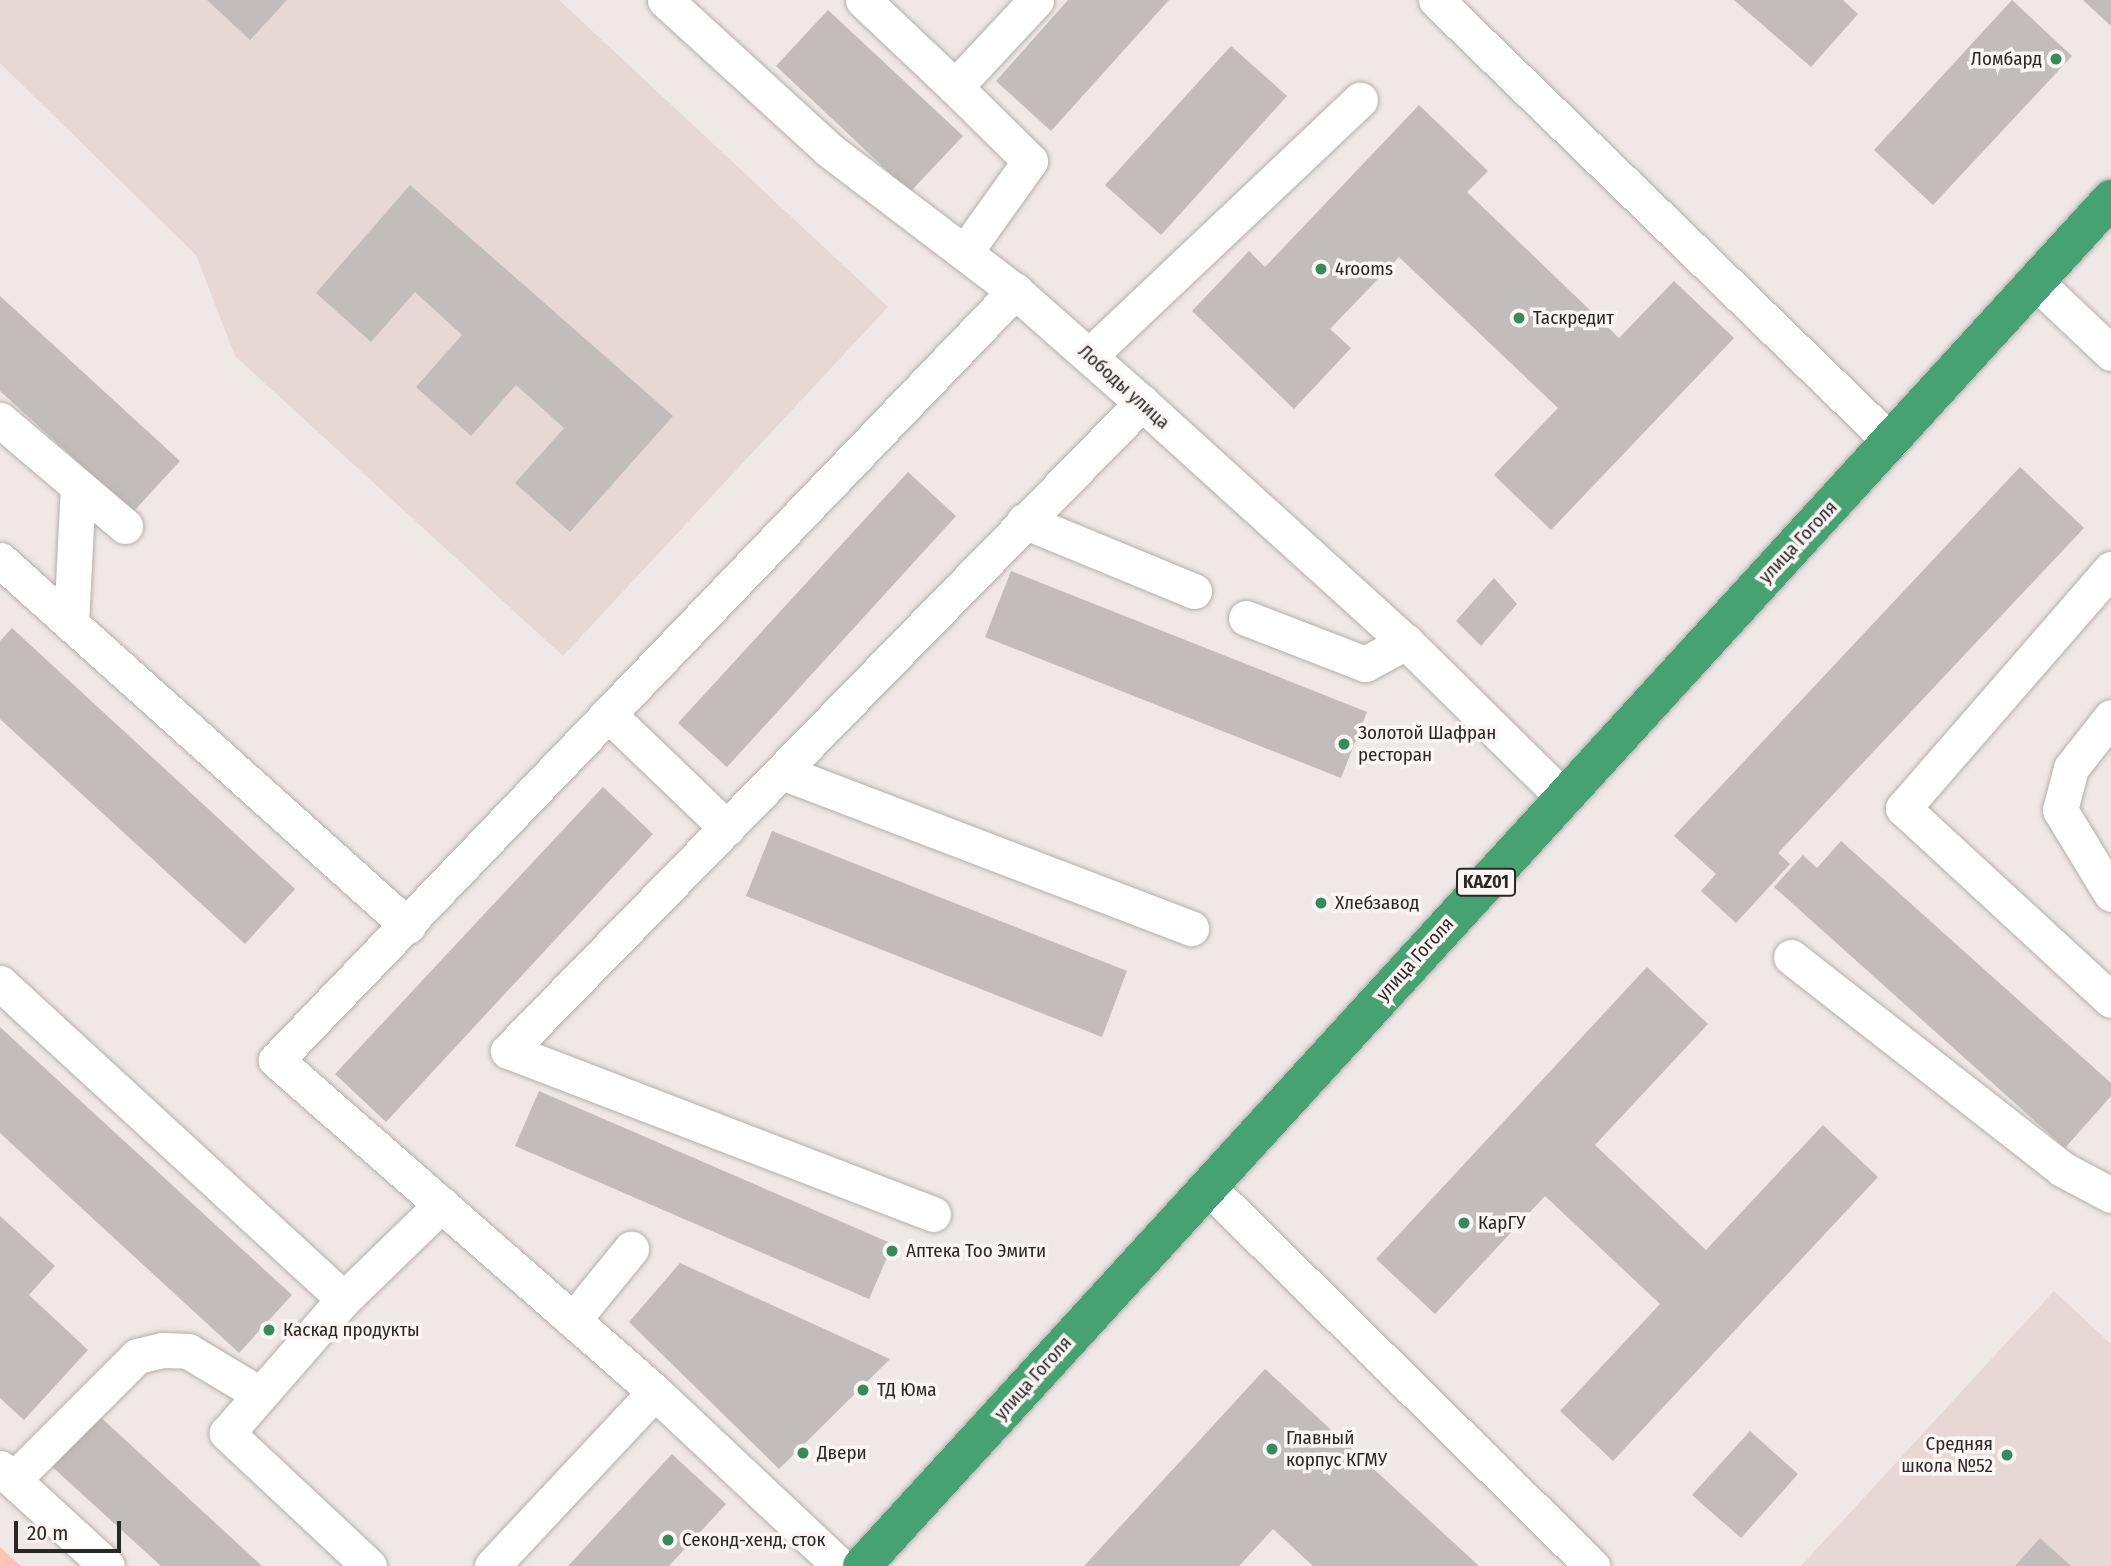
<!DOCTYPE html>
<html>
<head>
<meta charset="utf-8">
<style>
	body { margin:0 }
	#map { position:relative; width:2111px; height:1566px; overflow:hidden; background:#efe8e6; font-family:"Fira Sans Condensed",sans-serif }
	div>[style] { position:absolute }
	.built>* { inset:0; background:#e8d8d5 }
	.green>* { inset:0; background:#ffc4b6 }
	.building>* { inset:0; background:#c2bcba }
	.roads { filter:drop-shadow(0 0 2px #b4aeac) drop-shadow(0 0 2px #b4aeac) }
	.minor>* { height:35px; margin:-17.5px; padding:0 17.5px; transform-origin:17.5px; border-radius:17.5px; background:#fff }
	.highway>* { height:38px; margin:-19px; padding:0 19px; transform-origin:19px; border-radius:19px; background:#46a272 }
	.dots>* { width:19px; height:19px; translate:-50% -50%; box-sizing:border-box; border:4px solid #fcf5f3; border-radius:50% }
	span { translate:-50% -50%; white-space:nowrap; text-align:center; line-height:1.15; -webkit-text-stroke:7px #fcf5f3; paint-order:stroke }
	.shield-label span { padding:2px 5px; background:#fcf5f3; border:2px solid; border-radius:5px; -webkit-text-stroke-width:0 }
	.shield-label { font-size:18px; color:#2a2827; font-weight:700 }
	.poi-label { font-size:19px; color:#2a2827 }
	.right { translate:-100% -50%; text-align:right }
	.left { translate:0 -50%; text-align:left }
	.street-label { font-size:19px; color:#2a2827 }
	.scale { position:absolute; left:14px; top:1521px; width:107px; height:32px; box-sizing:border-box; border:4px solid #2a2827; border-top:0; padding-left:9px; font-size:21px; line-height:24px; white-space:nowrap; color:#2a2827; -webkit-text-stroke:5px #fcf5f3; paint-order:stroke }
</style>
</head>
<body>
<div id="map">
	<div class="built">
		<div style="clip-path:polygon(0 0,559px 0,888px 307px,563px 656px,235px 356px,196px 255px,0 63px)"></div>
		<div style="clip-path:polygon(2054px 1291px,2111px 1344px,2111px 1566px,1801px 1566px)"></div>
	</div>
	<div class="green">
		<div style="clip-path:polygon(0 1547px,21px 1566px,0 1566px)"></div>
	</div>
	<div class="building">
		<div style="clip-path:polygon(207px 0,287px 0,250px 40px)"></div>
		<div style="clip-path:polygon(1068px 0,1169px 0,1051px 131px,996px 81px)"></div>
		<div style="clip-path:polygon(1734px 0,1843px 0,1858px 14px,1811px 67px)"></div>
		<div style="clip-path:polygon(2012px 0,2072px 56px,1933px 205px,1874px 150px)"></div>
		<div style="clip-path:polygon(2083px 0,2111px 0,2111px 26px)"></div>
		<div style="clip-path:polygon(828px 10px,963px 136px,910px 192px,776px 66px)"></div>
		<div style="clip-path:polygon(1231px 46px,1287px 96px,1161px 235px,1105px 185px)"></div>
		<div style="clip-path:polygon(1419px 105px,1488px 171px,1467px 192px,1619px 338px,1674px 281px,1734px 338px,1551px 530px,1494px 475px,1558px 408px,1399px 257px,1330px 329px,1351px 348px,1294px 409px,1192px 311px,1249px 251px,1265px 267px)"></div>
		<div style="clip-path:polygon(410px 185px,673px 416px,570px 532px,515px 483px,564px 428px,516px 385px,471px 436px,416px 387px,462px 335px,415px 292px,371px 342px,316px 293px)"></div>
		<div style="clip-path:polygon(0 296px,180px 461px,133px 512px,0 391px)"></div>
		<div style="clip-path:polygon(2020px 467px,2084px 528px,1778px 853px,1790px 864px,1736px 923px,1701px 891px,1716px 874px,1674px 836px)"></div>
		<div style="clip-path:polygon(908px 472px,956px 516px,727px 767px,678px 723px)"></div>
		<div style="clip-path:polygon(1011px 571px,1367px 712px,1341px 778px,985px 637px)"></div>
		<div style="clip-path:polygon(1494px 578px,1517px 604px,1481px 646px,1456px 621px)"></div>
		<div style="clip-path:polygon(12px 628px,295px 889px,245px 944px,0 719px,0 641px)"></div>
		<div style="clip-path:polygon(603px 787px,653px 834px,386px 1122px,335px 1074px)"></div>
		<div style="clip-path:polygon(772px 831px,1127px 971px,1102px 1037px,746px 896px)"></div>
		<div style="clip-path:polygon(1841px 841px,2111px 1083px,2111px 1096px,2065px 1148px,1774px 887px,1803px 855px,1817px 868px)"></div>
		<div style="clip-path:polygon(1647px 967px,1708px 1024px,1595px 1145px,1706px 1250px,1823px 1125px,1878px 1177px,1613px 1461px,1560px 1411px,1660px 1304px,1545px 1196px,1435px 1314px,1376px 1259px)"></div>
		<div style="clip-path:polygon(0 1027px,292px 1295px,239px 1353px,0 1133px)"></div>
		<div style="clip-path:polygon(539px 1091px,893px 1244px,869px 1299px,515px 1146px)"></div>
		<div style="clip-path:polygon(0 1216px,55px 1266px,29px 1295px,88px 1350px,24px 1420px,0 1398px)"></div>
		<div style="clip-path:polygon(680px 1263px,890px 1359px,779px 1469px,629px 1322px)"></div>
		<div style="clip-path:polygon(1265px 1369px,1479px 1566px,1313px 1566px,1273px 1529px,1239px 1566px,1084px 1566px)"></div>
		<div style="clip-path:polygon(95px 1412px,262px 1566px,161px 1566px,48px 1463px)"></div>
		<div style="clip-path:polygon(1750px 1431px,1798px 1474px,1741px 1538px,1692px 1495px)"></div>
		<div style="clip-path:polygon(672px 1454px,726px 1504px,669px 1566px,568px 1566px)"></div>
		<div style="clip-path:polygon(2040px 1538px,2071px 1566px,2015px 1566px)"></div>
	</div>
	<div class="roads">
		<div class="minor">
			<div style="left:665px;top:0;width:222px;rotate:42.4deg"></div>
			<div style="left:829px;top:150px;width:233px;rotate:37.2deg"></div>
			<div style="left:1015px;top:291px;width:169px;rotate:41.4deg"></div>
			<div style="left:1142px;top:403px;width:356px;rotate:42.2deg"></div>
			<div style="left:1406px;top:642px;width:221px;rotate:44.6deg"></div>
			<div style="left:863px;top:0;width:127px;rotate:43.4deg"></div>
			<div style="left:1436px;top:0;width:634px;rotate:44.17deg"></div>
			<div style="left:965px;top:252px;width:112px;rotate:-54.5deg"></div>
			<div style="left:1030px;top:161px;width:105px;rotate:-135.4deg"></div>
			<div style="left:955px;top:87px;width:119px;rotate:-47deg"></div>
			<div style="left:2037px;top:283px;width:102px;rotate:43.4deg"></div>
			<div style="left:1089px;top:356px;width:373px;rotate:-43.4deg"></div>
			<div style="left:0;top:420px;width:164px;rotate:40.3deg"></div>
			<div style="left:1024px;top:521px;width:184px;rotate:22.4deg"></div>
			<div style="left:0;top:560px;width:548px;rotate:41.89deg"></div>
			<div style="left:2111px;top:569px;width:317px;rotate:131deg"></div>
			<div style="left:1903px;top:808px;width:283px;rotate:42.7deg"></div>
			<div style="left:1246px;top:618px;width:128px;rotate:21.1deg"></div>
			<div style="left:1365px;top:664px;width:47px;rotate:-28.2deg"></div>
			<div style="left:71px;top:624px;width:138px;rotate:-87.1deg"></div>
			<div style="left:608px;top:714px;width:165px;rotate:43.8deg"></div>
			<div style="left:2111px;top:717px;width:65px;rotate:128.1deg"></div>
			<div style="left:2071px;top:768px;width:43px;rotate:104.7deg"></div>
			<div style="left:2060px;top:810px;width:98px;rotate:58.7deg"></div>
			<div style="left:782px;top:772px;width:438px;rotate:20.9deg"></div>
			<div style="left:1791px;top:957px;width:344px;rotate:38deg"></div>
			<div style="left:2062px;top:1169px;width:55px;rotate:28deg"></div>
			<div style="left:0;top:983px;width:467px;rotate:42.6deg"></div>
			<div style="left:1208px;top:1187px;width:540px;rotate:44.62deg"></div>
			<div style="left:933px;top:1214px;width:455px;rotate:-159deg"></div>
			<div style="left:508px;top:1051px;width:907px;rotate:-45.63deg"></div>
			<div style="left:573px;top:1320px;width:92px;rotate:-50.8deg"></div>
			<div style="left:0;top:1468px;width:145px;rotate:42.5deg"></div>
			<div style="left:13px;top:1480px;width:175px;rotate:-45deg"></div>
			<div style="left:137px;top:1356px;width:27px;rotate:-13deg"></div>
			<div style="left:163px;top:1350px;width:25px;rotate:2deg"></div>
			<div style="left:188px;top:1351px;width:82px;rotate:31deg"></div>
			<div style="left:369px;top:1566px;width:195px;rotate:-136.9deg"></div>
			<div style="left:227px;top:1433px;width:178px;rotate:-48.9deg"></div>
			<div style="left:344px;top:1299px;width:136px;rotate:-44.1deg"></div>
			<div style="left:492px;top:1566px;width:238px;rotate:-46.9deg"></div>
			<div style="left:840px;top:1566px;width:254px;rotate:-136.8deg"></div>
			<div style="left:655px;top:1392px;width:504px;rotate:-138.78deg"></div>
			<div style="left:276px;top:1060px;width:1067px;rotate:-46.14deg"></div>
		</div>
		<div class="highway">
			<div style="left:862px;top:1566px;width:1852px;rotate:-47.58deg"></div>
		</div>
	</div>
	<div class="dots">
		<div style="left:2056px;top:59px;background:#358b5f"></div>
		<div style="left:1321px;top:269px;background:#358b5f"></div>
		<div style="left:1519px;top:318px;background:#358b5f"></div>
		<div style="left:1344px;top:744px;background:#358b5f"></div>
		<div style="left:1321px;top:903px;background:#358b5f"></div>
		<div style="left:1464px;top:1223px;background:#358b5f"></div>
		<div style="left:892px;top:1251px;background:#358b5f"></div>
		<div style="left:269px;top:1330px;background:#358b5f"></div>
		<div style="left:863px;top:1390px;background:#358b5f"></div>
		<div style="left:1272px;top:1449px;background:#358b5f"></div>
		<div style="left:803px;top:1453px;background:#358b5f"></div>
		<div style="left:2007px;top:1455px;background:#358b5f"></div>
		<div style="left:668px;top:1540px;background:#358b5f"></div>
	</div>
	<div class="shield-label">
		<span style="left:1486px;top:882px">KАZ01</span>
	</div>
	<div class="poi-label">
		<span class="right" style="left:2042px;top:59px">Ломбард</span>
		<span class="left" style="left:1335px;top:269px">4rooms</span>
		<span class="left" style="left:1533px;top:318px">Таскредит</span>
		<span class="left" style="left:1358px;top:744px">Золотой Шафран<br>ресторан</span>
		<span class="left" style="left:1335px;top:903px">Хлебзавод</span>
		<span class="left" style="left:1478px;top:1223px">КарГУ</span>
		<span class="left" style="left:906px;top:1251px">Аптека Тоо Эмити</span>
		<span class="left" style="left:283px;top:1330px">Каскад продукты</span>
		<span class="left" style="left:877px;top:1390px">ТД Юма</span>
		<span class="left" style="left:1286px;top:1449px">Главный<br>корпус КГМУ</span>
		<span class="right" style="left:1993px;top:1455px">Средняя<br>школа №52</span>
		<span class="left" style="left:817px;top:1453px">Двери</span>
		<span class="left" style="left:682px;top:1540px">Секонд-хенд, сток</span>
	</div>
	<div class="street-label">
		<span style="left:1124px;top:387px;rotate:42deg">Лободы улица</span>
		<span style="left:1798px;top:542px;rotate:-47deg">улица Гоголя</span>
		<span style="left:1415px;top:959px;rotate:-48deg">улица Гоголя</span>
		<span style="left:1033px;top:1378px;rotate:-48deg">улица Гоголя</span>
	</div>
	<div class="scale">20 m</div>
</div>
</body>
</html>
